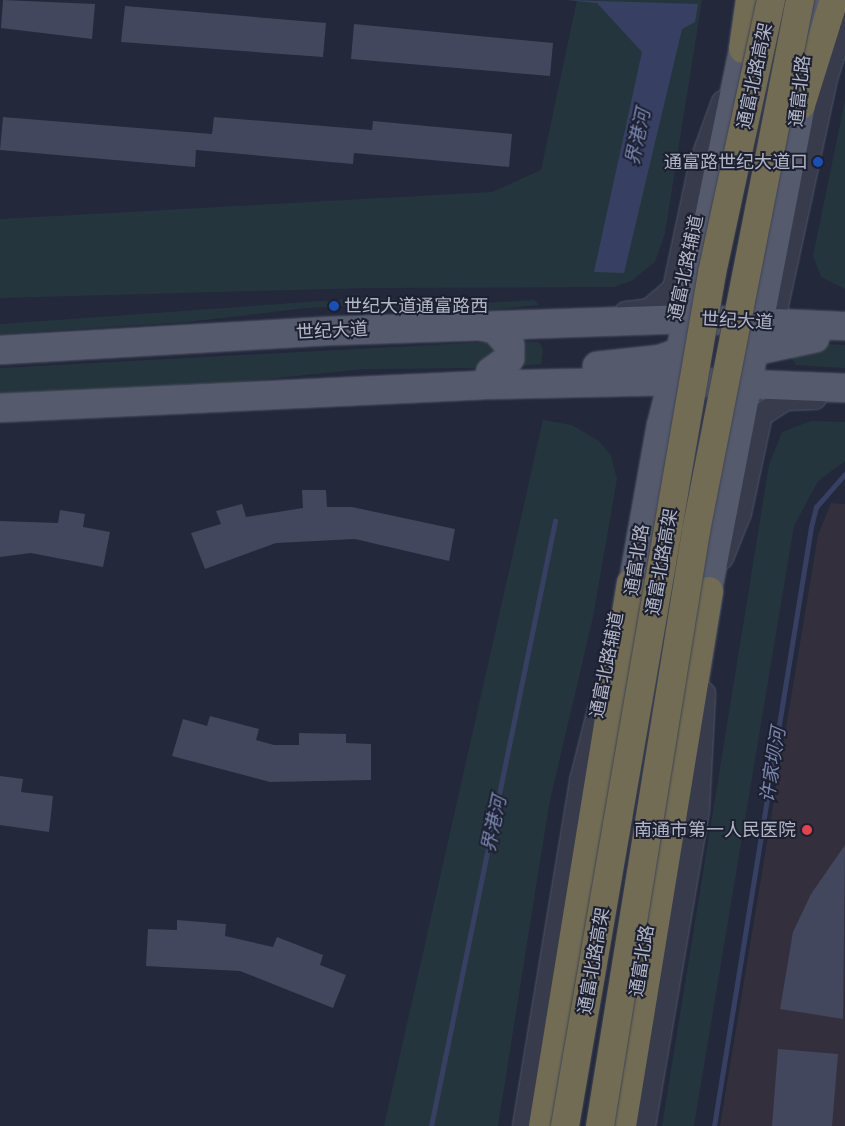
<!DOCTYPE html>
<html>
<head>
<meta charset="utf-8">
<style>
	body { margin:0 }
	#map { position:relative; width:845px; height:1126px; overflow:hidden; background:#23283b; font-family:Arial,"Noto Sans SC",sans-serif }
	div>[style] { position:absolute }
	.medical>* { inset:0; background:#342f3d }
	.green>* { inset:0; background:#25353d }
	.water>* { inset:0; background:#374062 }
	.stream>* { height:5px; margin:-2.5px; padding:0 2.5px; transform-origin:2.5px; border-radius:2.5px; background:#374062 }
	.building>* { inset:0; background:#42475d }
	.roads { filter:drop-shadow(0 0 1px #525667) drop-shadow(0 0 1px #525667) }
	.minor>* { height:22px; margin:-11px; padding:0 11px; transform-origin:11px; border-radius:11px; background:#373b4c }
	.major>* { height:28px; margin:-14px; padding:0 14px; transform-origin:14px; border-radius:14px; background:#555a6c }
	.highway>* { height:28px; margin:-14px; padding:0 14px; transform-origin:14px; border-radius:14px; background:#726c54 }
	.bridges { filter:drop-shadow(0 0 1px #3f4354) drop-shadow(0 0 1px #3f4354) }
	.highway-bridge>* { height:28px; margin:-14px; padding:0 14px; transform-origin:14px; border-radius:14px; background:#726c54 }
	.dots>* { width:14px; height:14px; translate:-50% -50%; box-sizing:border-box; border:2px solid #1c2031; border-radius:50% }
	span { translate:-50% -50%; white-space:nowrap; text-align:center; line-height:1.15; -webkit-text-stroke:4px #1c2031; paint-order:stroke }
	.street-label { font-size:18px; color:#b2b6c7 }
	.poi-label { font-size:18px; color:#b2b6c7 }
	.right { translate:-100% -50%; text-align:right }
	.left { translate:0 -50%; text-align:left }
	.water-label { font-size:19px; color:#7b86af; font-style:italic }
</style>
</head>
<body>
<div id="map">
	<div class="medical">
		<div style="clip-path:polygon(831px 503px,845px 504px,845px 1126px,720px 1126px,818px 535px)"></div>
	</div>
	<div class="green">
		<div style="clip-path:polygon(577px 0,702px 0,665px 233px,655px 262px,631px 281px,614px 287px,367px 288px,0 298px,0 219px,492px 192px,541px 170px)"></div>
		<div style="clip-path:polygon(845px 100px,845px 289px,821px 277px,813px 256px)"></div>
		<div style="clip-path:polygon(364px 298px,465px 304px,534px 300px,539px 305px,471px 312px,364px 305px,306px 308px,188px 322px,0 334px,0 324px)"></div>
		<div style="clip-path:polygon(487px 342px,495px 346px,497px 359px,486px 368px,363px 369px,250px 381px,0 394px,0 368px)"></div>
		<div style="clip-path:polygon(519px 342px,539px 342px,543px 349px,541px 364px,519px 366px)"></div>
		<div style="clip-path:polygon(802px 343px,845px 345px,845px 368px,796px 365px,790px 356px)"></div>
		<div style="clip-path:polygon(543px 420px,572px 425px,599px 441px,611px 456px,617px 479px,593px 617px,549px 805px,498px 1126px,384px 1126px)"></div>
		<div style="clip-path:polygon(811px 421px,845px 422px,845px 461px,818px 481px,794px 526px,694px 1126px,662px 1126px,769px 465px,782px 432px)"></div>
	</div>
	<div class="water">
		<div style="clip-path:polygon(565px 0,698px 4px,695px 22px,682px 29px,624px 273px,594px 272px,642px 52px,597px 3px)"></div>
	</div>
	<div class="stream">
		<div style="left:431px;top:1126px;width:618px;rotate:-78.42deg"></div>
		<div style="left:714px;top:1126px;width:607px;rotate:-80.8deg"></div>
		<div style="left:811px;top:527px;width:21px;rotate:-76deg"></div>
		<div style="left:816px;top:507px;width:44px;rotate:-48.7deg"></div>
	</div>
	<div class="building">
		<div style="clip-path:polygon(3px 0,95px 4px,92px 39px,1px 28px)"></div>
		<div style="clip-path:polygon(125px 6px,326px 23px,323px 57px,121px 42px)"></div>
		<div style="clip-path:polygon(354px 24px,553px 43px,550px 76px,351px 59px)"></div>
		<div style="clip-path:polygon(3px 117px,212px 134px,214px 117px,372px 130px,373px 121px,512px 134px,509px 167px,354px 153px,353px 164px,196px 150px,195px 167px,0 150px)"></div>
		<div style="clip-path:polygon(302px 490px,326px 490px,327px 507px,352px 507px,455px 529px,449px 561px,355px 539px,276px 543px,205px 569px,191px 533px,221px 524px,216px 511px,242px 504px,246px 517px,303px 508px)"></div>
		<div style="clip-path:polygon(60px 510px,85px 514px,83px 527px,110px 532px,103px 567px,31px 553px,0 557px,0 521px,58px 523px)"></div>
		<div style="clip-path:polygon(210px 716px,259px 729px,256px 740px,274px 745px,299px 745px,299px 733px,346px 734px,346px 743px,371px 744px,371px 780px,270px 782px,172px 756px,183px 719px,207px 726px)"></div>
		<div style="clip-path:polygon(0 776px,23px 779px,21px 792px,53px 796px,49px 832px,0 825px)"></div>
		<div style="clip-path:polygon(845px 845px,843px 1019px,780px 1009px,793px 932px,811px 894px)"></div>
		<div style="clip-path:polygon(177px 920px,226px 924px,225px 936px,273px 947px,277px 937px,323px 955px,320px 965px,346px 975px,333px 1008px,240px 971px,146px 966px,148px 929px,177px 930px)"></div>
		<div style="clip-path:polygon(778px 1049px,838px 1054px,832px 1126px,772px 1126px)"></div>
	</div>
	<div class="roads">
		<div class="minor">
			<div style="left:626px;top:313px;width:23px;rotate:-7deg"></div>
			<div style="left:649px;top:310px;width:33px;rotate:-40deg"></div>
			<div style="left:674px;top:289px;width:130px;rotate:-78deg"></div>
			<div style="left:701px;top:162px;width:64px;rotate:-69.9deg"></div>
			<div style="left:770px;top:338px;width:265px;rotate:-77.8deg"></div>
			<div style="left:826px;top:79px;width:64px;rotate:-72.7deg"></div>
			<div style="left:722px;top:558px;width:48px;rotate:-68.2deg"></div>
			<div style="left:740px;top:513px;width:100px;rotate:-77.9deg"></div>
			<div style="left:761px;top:415px;width:30px;rotate:-33deg"></div>
			<div style="left:786px;top:399px;width:29px;rotate:-2deg"></div>
			<div style="left:524px;top:1126px;width:350px;rotate:-80.6deg"></div>
			<div style="left:581px;top:781px;width:73px;rotate:-75.8deg"></div>
			<div style="left:644px;top:1126px;width:322px;rotate:-80.3deg"></div>
			<div style="left:698px;top:809px;width:116px;rotate:-87deg"></div>
		</div>
		<div class="major">
			<div style="left:479px;top:326px;width:16px;rotate:11deg"></div>
			<div style="left:495px;top:329px;width:23px;rotate:49deg"></div>
			<div style="left:510px;top:346px;width:12px;rotate:90deg"></div>
			<div style="left:510px;top:358px;width:24px;rotate:145deg"></div>
			<div style="left:0;top:350px;width:329px;rotate:-3.3deg"></div>
			<div style="left:328px;top:331px;width:360px;rotate:-1.9deg"></div>
			<div style="left:688px;top:319px;width:157px;rotate:2.6deg"></div>
			<div style="left:736px;top:355px;width:81px;rotate:-12.1deg"></div>
			<div style="left:597px;top:366px;width:63px;rotate:-6.3deg"></div>
			<div style="left:660px;top:359px;width:36px;rotate:-19deg"></div>
			<div style="left:0;top:408px;width:481px;rotate:-2.7deg"></div>
			<div style="left:480px;top:385px;width:192px;rotate:-1.2deg"></div>
			<div style="left:672px;top:381px;width:173px;rotate:2.3deg"></div>
			<div style="left:629px;top:605px;width:182px;rotate:-79.9deg"></div>
			<div style="left:661px;top:426px;width:110px;rotate:-75.8deg"></div>
			<div style="left:688px;top:319px;width:299px;rotate:-78.4deg"></div>
			<div style="left:703px;top:615px;width:519px;rotate:-79.12deg"></div>
			<div style="left:801px;top:105px;width:62px;rotate:-86.3deg"></div>
			<div style="left:805px;top:43px;width:44px;rotate:-78.2deg"></div>
		</div>
		<div class="highway">
			<div style="left:743px;top:49px;width:49px;rotate:-81.9deg"></div>
			<div style="left:801px;top:105px;width:110px;rotate:-72.6deg"></div>
			<div style="left:543px;top:1126px;width:550px;rotate:-80.79deg"></div>
			<div style="left:622px;top:1126px;width:542px;rotate:-80.76deg"></div>
		</div>
	</div>
	<div class="bridges">
		<div class="highway-bridge">
			<div style="left:565px;top:1126px;width:866px;rotate:-80.22deg"></div>
			<div style="left:712px;top:273px;width:279px;rotate:-77.8deg"></div>
			<div style="left:600px;top:1126px;width:603px;rotate:-80.83deg"></div>
			<div style="left:696px;top:531px;width:541px;rotate:-78.92deg"></div>
		</div>
	</div>
	<div class="dots">
		<div style="left:818px;top:162px;background:#1a4fb4"></div>
		<div style="left:334px;top:306px;background:#1a4fb4"></div>
		<div style="left:807px;top:830px;background:#e0444e"></div>
	</div>
	<div class="street-label">
		<span style="left:755px;top:76px;rotate:-78deg">通富北路高架</span>
		<span style="left:800px;top:91px;rotate:-84deg">通富北路</span>
		<span style="left:686px;top:268px;rotate:-78deg">通富北路辅道</span>
		<span style="left:737px;top:321px;rotate:3deg">世纪大道</span>
		<span style="left:332px;top:331px;rotate:-3deg">世纪大道</span>
		<span style="left:637px;top:560px;rotate:-81deg">通富北路</span>
		<span style="left:662px;top:562px;rotate:-80deg">通富北路高架</span>
		<span style="left:607px;top:665px;rotate:-79deg">通富北路辅道</span>
		<span style="left:594px;top:961px;rotate:-80deg">通富北路高架</span>
		<span style="left:642px;top:961px;rotate:-81deg">通富北路</span>
	</div>
	<div class="poi-label">
		<span class="right" style="left:808px;top:162px">通富路世纪大道口</span>
		<span class="left" style="left:344px;top:306px">世纪大道通富路西</span>
		<span class="right" style="left:796px;top:830px">南通市第一人民医院</span>
	</div>
	<div class="water-label">
		<span style="left:638px;top:137px;rotate:-78deg">界港河</span>
		<span style="left:773px;top:765px;rotate:-81deg">许家坝河</span>
		<span style="left:494px;top:824px;rotate:-78deg">界港河</span>
	</div>
</div>
</body>
</html>
